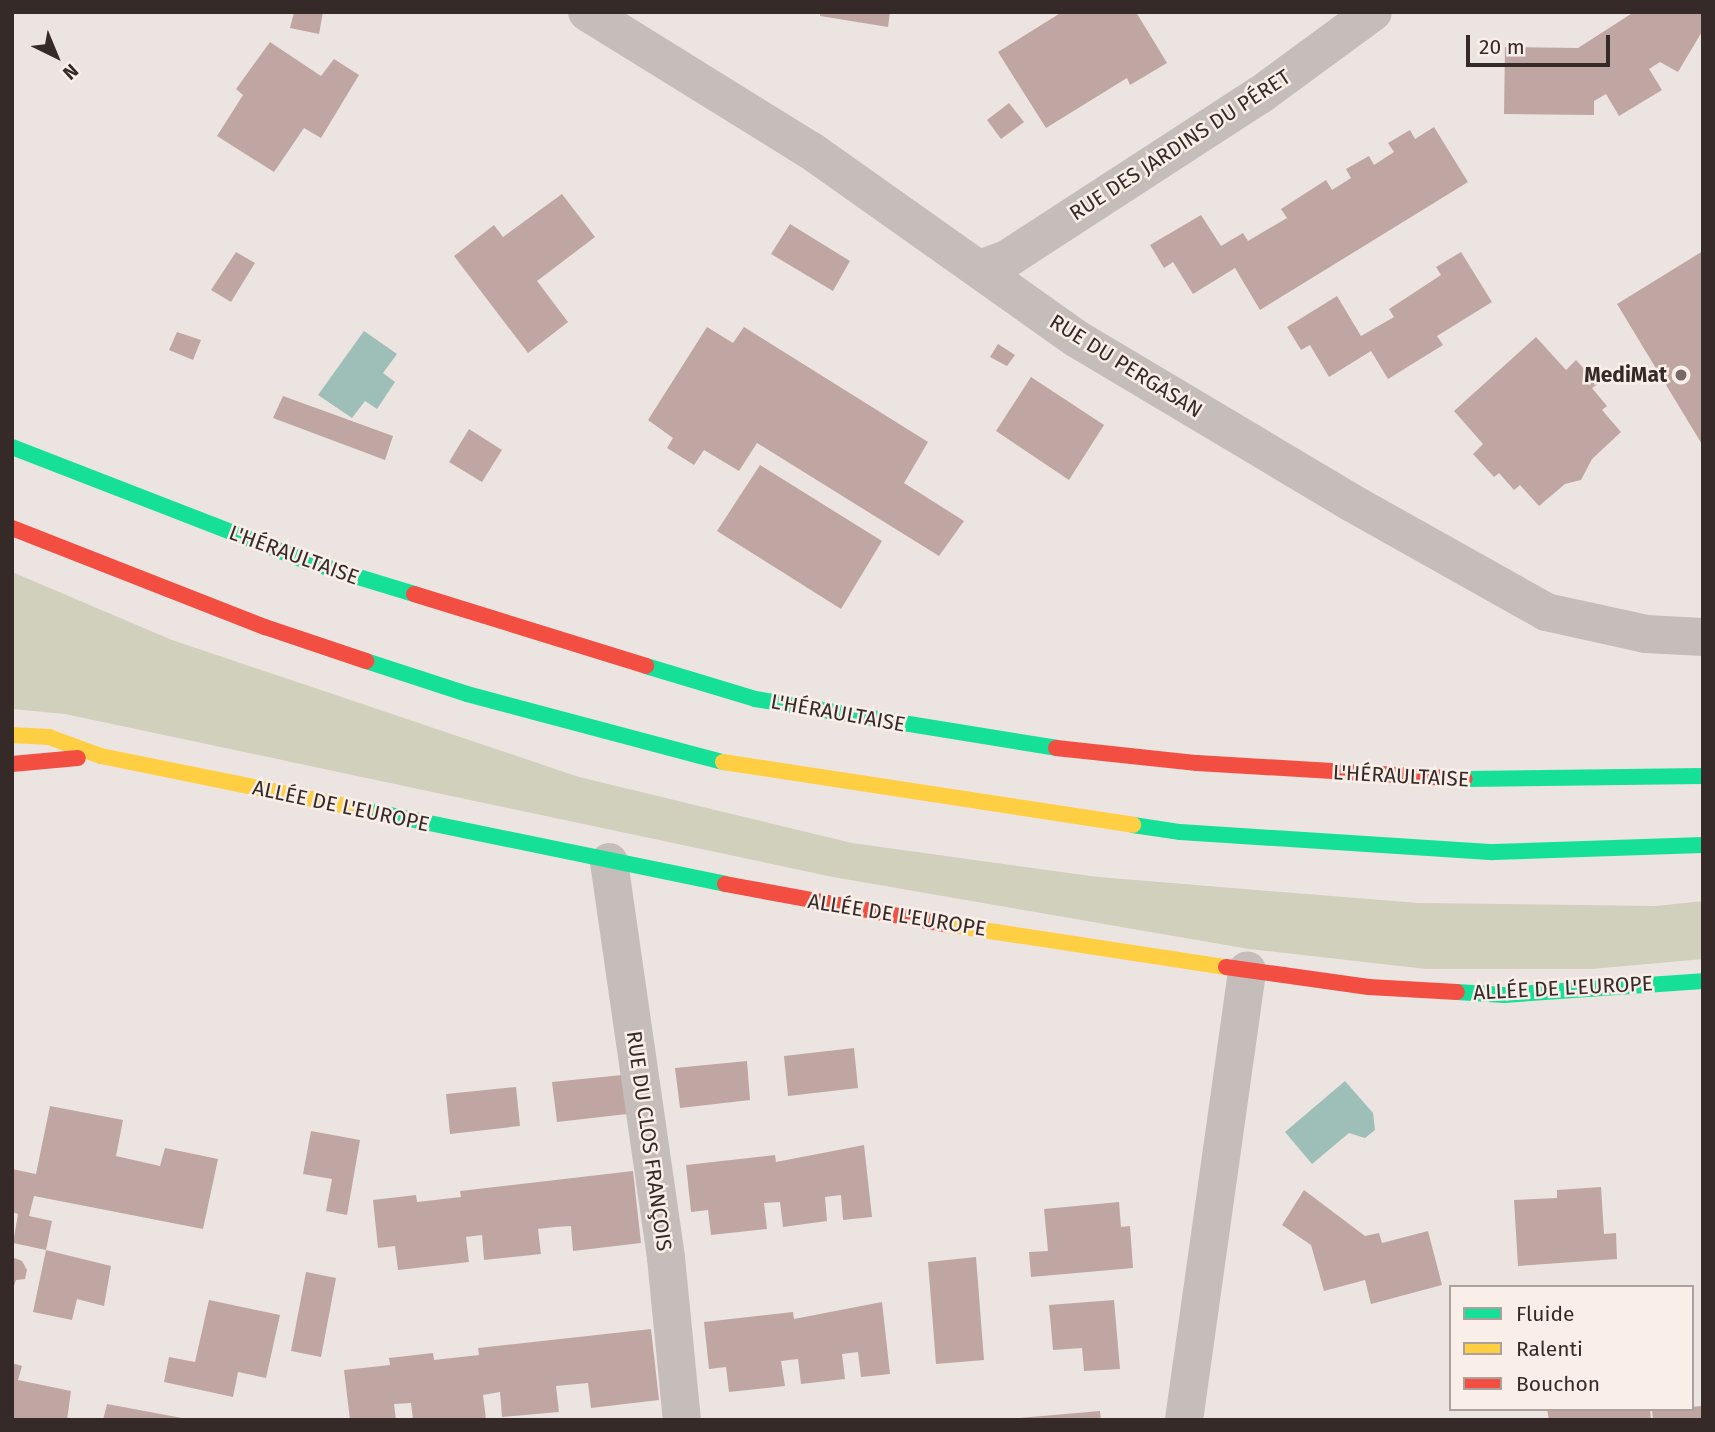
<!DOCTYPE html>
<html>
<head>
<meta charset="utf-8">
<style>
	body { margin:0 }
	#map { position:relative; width:1715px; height:1432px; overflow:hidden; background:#ece4e1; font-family:"Fira Sans",sans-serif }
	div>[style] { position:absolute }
	.green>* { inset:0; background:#d0d0bc }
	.water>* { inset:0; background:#9ebeb8 }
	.building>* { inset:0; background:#bfa6a3 }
	.street>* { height:38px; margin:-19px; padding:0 19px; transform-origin:19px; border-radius:19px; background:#c5bdba }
	.fast>* { height:16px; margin:-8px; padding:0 8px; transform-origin:8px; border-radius:8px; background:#16e098 }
	.slow>* { height:16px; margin:-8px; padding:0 8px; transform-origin:8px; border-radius:8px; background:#ffcf43 }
	.jam>* { height:16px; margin:-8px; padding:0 8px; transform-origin:8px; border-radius:8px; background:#f24e42 }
	.dots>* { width:19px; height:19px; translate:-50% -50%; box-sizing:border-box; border:4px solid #f9eee8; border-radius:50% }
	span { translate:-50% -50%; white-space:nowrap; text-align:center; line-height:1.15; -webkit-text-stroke:5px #f9eee8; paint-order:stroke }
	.street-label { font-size:21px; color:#362a28 }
	.poi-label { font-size:21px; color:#362a28; font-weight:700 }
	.right { translate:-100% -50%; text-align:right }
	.frame { position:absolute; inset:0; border:14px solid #362a28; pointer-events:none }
	.legend { position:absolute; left:1449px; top:1285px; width:245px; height:126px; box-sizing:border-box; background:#f9eee8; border:2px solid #aba09b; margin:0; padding:9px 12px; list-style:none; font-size:21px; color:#362a28 }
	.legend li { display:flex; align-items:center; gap:14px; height:35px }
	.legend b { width:35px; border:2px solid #aba09b }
	.north { position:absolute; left:21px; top:21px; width:70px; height:70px; -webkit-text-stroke:5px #f9eee8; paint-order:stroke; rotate:137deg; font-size:19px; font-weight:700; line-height:28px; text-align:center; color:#362a28 }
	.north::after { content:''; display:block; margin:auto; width:24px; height:32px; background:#362a28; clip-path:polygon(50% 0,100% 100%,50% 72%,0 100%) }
	.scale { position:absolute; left:1466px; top:35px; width:144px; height:32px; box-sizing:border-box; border:4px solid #362a28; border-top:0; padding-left:9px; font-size:21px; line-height:24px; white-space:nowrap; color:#362a28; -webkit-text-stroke:5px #f9eee8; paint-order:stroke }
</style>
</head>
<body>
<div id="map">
	<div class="green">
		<div style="clip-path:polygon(12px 572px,172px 640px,579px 777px,852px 843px,1098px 877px,1418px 903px,1656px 906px,1703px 901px,1703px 959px,1592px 969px,1426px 969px,1249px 949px,833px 877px,65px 714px,12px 709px)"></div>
	</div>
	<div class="water">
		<div style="clip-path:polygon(364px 331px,397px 354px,383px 373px,395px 382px,377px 409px,365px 401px,352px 418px,318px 395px)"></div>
		<div style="clip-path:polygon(1345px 1081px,1373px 1113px,1375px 1130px,1365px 1138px,1349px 1133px,1312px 1164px,1285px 1132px)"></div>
	</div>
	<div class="building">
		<div style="clip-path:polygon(294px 12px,323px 12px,319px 34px,290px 28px)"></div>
		<div style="clip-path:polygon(820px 12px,890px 12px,888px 27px,820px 16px)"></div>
		<div style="clip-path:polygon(1062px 12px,1136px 12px,1167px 63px,1130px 85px,1127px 78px,1046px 128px,998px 52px)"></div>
		<div style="clip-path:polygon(1634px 12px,1703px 12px,1703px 30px,1678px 72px,1660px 62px,1649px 69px,1662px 90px,1619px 116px,1606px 94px,1594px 101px,1594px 115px,1504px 114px,1505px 47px,1578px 48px)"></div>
		<div style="clip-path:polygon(270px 42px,321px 76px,334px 59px,359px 75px,321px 138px,304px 128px,274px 172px,217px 136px,243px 95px,236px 89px)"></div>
		<div style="clip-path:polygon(1009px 103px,1024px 122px,1001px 139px,987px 120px)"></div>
		<div style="clip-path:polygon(1434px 127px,1468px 182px,1260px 310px,1235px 268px,1193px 294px,1173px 262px,1164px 268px,1150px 245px,1201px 215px,1221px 246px,1243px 233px,1248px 241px,1287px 218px,1281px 209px,1326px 180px,1332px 190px,1351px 178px,1346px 169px,1369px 156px,1374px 165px,1394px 152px,1388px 143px,1410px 130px,1415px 139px)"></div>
		<div style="clip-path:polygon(562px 194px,595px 237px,537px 281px,568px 322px,528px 353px,454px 256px,494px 225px,503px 237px)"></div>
		<div style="clip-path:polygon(790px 224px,850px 261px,833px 291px,771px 254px)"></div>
		<div style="clip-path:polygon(1703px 251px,1703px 446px,1617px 304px)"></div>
		<div style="clip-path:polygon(236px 252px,255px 263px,231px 302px,211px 290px)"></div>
		<div style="clip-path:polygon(1461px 252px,1492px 302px,1437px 336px,1443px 345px,1388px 379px,1371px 351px,1329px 377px,1310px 345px,1301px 350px,1287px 327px,1337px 296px,1361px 336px,1394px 317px,1389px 309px,1441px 275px,1436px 267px)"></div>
		<div style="clip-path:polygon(707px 327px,733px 343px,744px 327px,928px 442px,904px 483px,964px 521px,939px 556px,757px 443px,739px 471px,704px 450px,694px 465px,667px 448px,673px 438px,648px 420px)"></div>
		<div style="clip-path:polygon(177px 332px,201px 340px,193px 360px,169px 350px)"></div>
		<div style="clip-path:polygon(1536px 337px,1566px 370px,1576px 360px,1598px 384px,1592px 388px,1607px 406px,1602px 410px,1621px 432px,1592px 459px,1581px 480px,1565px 484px,1539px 506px,1520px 485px,1514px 490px,1499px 473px,1494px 477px,1473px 454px,1483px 444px,1454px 411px)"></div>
		<div style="clip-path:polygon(998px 344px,1015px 355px,1007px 366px,990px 357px)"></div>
		<div style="clip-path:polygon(1031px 377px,1104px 425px,1069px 480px,996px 431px)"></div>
		<div style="clip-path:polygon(283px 396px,393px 436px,385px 460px,273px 418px)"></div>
		<div style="clip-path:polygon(469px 429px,502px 450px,482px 482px,449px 462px)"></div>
		<div style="clip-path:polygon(760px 465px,882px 541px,841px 609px,717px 531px)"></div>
		<div style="clip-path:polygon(854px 1048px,858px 1088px,788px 1096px,784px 1056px)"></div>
		<div style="clip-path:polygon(747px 1061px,750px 1100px,680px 1108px,675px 1068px)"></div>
		<div style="clip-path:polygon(622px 1075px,627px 1114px,557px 1122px,552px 1082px)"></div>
		<div style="clip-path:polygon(516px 1087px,520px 1126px,450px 1134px,446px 1094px)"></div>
		<div style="clip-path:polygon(50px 1106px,123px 1120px,116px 1156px,160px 1166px,165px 1148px,218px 1159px,203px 1229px,34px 1196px,29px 1216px,52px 1221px,46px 1250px,13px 1243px,18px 1214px,12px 1212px,12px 1169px,36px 1174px)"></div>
		<div style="clip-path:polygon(311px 1131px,360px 1140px,347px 1215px,326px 1211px,332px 1179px,303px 1174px)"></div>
		<div style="clip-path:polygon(864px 1145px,872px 1217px,843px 1220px,841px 1195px,825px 1197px,827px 1221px,783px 1227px,780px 1202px,764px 1203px,767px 1229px,711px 1235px,708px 1210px,691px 1212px,686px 1165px,775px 1155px,776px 1162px)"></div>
		<div style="clip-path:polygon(633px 1171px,641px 1243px,573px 1251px,571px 1226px,555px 1227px,538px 1229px,541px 1254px,484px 1260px,482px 1235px,466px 1237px,469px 1262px,398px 1270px,395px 1246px,378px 1248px,373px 1200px,416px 1195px,417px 1202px,461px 1197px,460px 1191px)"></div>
		<div style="clip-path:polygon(1601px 1187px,1604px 1234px,1616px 1233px,1617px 1259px,1518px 1266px,1514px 1200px,1557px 1198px,1557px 1190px)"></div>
		<div style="clip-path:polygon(1304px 1190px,1365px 1236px,1379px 1233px,1382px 1243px,1428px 1231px,1442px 1285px,1371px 1304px,1365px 1280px,1324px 1291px,1311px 1245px,1282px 1225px)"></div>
		<div style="clip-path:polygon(1119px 1202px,1121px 1227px,1130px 1226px,1133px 1268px,1031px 1277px,1029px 1252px,1048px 1251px,1044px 1209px)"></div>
		<div style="clip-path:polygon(46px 1250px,111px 1266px,104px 1306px,77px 1299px,72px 1320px,33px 1312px)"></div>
		<div style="clip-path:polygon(12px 1257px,22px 1261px,27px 1270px,25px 1279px,16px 1280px,13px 1289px)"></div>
		<div style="clip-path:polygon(976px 1257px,984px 1360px,936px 1364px,928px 1262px)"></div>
		<div style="clip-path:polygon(306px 1272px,336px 1278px,321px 1357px,291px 1351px)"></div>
		<div style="clip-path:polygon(209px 1300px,280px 1315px,266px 1378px,238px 1372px,233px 1397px,164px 1382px,169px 1357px,195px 1362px)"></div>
		<div style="clip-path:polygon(1114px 1300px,1120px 1369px,1084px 1371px,1082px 1348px,1053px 1350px,1049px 1305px)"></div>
		<div style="clip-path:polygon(882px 1302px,890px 1374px,861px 1377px,858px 1352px,842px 1354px,845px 1379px,801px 1384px,798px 1359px,781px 1361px,785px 1386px,729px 1392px,726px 1367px,709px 1369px,704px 1322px,793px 1312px,794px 1319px)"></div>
		<div style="clip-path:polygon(651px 1329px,659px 1400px,591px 1408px,588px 1383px,556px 1386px,559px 1412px,502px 1417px,500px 1392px,483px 1395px,486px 1419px,413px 1420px,411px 1403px,394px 1404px,396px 1420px,350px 1420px,344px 1370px,390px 1365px,389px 1358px,433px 1353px,434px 1360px,479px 1355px,478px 1348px)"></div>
		<div style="clip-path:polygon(12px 1363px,22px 1366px,18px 1380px,71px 1391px,67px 1420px,12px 1420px)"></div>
		<div style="clip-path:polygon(107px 1404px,182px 1418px,182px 1420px,103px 1420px)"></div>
		<div style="clip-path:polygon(1703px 1406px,1703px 1420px,1653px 1420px,1652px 1410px)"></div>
		<div style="clip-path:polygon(1547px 1409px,1650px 1409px,1651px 1420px,1549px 1420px)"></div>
		<div style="clip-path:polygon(1100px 1411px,1101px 1420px,1019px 1420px,1019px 1418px)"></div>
	</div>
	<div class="street">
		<div style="left:587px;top:12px;width:262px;rotate:31.8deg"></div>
		<div style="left:810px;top:150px;width:327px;rotate:35.3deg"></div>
		<div style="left:1077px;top:339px;width:320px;rotate:30.8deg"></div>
		<div style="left:1352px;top:503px;width:223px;rotate:29.3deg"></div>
		<div style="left:1546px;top:612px;width:102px;rotate:12.4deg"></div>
		<div style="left:1646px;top:634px;width:57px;rotate:3deg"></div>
		<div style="left:982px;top:268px;width:27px;rotate:-20deg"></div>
		<div style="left:1007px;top:259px;width:302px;rotate:-33deg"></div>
		<div style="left:1260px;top:95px;width:140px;rotate:-36.3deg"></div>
		<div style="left:609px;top:862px;width:400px;rotate:81.8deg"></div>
		<div style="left:666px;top:1258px;width:163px;rotate:84.4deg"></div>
		<div style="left:1184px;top:1420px;width:454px;rotate:-82deg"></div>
	</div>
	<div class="fast">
		<div style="left:12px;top:447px;width:318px;rotate:21.2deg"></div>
		<div style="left:309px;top:562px;width:110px;rotate:16.9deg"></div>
		<div style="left:366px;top:661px;width:106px;rotate:18.1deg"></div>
		<div style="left:467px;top:694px;width:265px;rotate:14.9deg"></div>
		<div style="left:646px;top:666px;width:114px;rotate:16.8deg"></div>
		<div style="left:755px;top:699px;width:305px;rotate:9.2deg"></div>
		<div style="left:1465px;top:779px;width:238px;rotate:-0.7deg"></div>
		<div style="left:366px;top:810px;width:367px;rotate:11.6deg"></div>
		<div style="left:1133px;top:825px;width:48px;rotate:8.5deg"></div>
		<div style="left:1180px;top:832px;width:314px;rotate:3.7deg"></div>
		<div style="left:1493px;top:852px;width:210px;rotate:-1.9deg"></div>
		<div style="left:1457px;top:992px;width:47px;rotate:3.7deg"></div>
		<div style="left:1504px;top:995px;width:199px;rotate:-4deg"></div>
	</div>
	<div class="slow">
		<div style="left:12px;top:735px;width:37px;rotate:3deg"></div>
		<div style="left:49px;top:737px;width:55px;rotate:20.1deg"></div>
		<div style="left:101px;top:756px;width:270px;rotate:11.5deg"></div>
		<div style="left:723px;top:762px;width:415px;rotate:8.7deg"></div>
		<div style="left:944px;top:924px;width:285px;rotate:8.7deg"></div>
	</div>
	<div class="jam">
		<div style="left:12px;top:528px;width:272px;rotate:21.4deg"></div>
		<div style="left:265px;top:627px;width:107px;rotate:18.6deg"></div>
		<div style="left:414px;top:594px;width:243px;rotate:17.2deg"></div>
		<div style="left:1056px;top:748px;width:142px;rotate:6.1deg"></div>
		<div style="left:1197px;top:763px;width:268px;rotate:3.4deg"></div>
		<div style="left:12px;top:764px;width:66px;rotate:-5.2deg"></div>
		<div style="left:725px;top:884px;width:223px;rotate:10.4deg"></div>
		<div style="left:1226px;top:967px;width:144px;rotate:8deg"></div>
		<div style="left:1369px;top:987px;width:88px;rotate:3.3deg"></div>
	</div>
	<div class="dots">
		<div style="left:1681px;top:375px;background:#766b69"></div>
	</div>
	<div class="street-label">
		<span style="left:1180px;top:145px;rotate:-33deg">RUE DES JARDINS DU PÉRET</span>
		<span style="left:1126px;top:366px;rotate:32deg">RUE DU PERGASAN</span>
		<span style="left:294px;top:555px;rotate:20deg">L'HÉRAULTAISE</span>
		<span style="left:838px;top:713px;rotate:10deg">L'HÉRAULTAISE</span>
		<span style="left:1401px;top:776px;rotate:3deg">L'HÉRAULTAISE</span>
		<span style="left:341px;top:806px;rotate:12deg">ALLÉE DE L'EUROPE</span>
		<span style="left:897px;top:915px;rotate:9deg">ALLÉE DE L'EUROPE</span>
		<span style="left:1563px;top:988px;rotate:-3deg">ALLÉE DE L'EUROPE</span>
		<span style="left:649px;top:1141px;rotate:82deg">RUE DU CLOS FRANÇOIS</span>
	</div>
	<div class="poi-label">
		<span class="right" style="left:1667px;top:375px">MediMat</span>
	</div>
	<div class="frame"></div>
	<ul class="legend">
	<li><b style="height:9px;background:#16e098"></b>Fluide</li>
	<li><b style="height:9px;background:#ffcf43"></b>Ralenti</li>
	<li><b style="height:9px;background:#f24e42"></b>Bouchon</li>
	</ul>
	<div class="north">N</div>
	<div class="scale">20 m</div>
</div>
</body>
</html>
